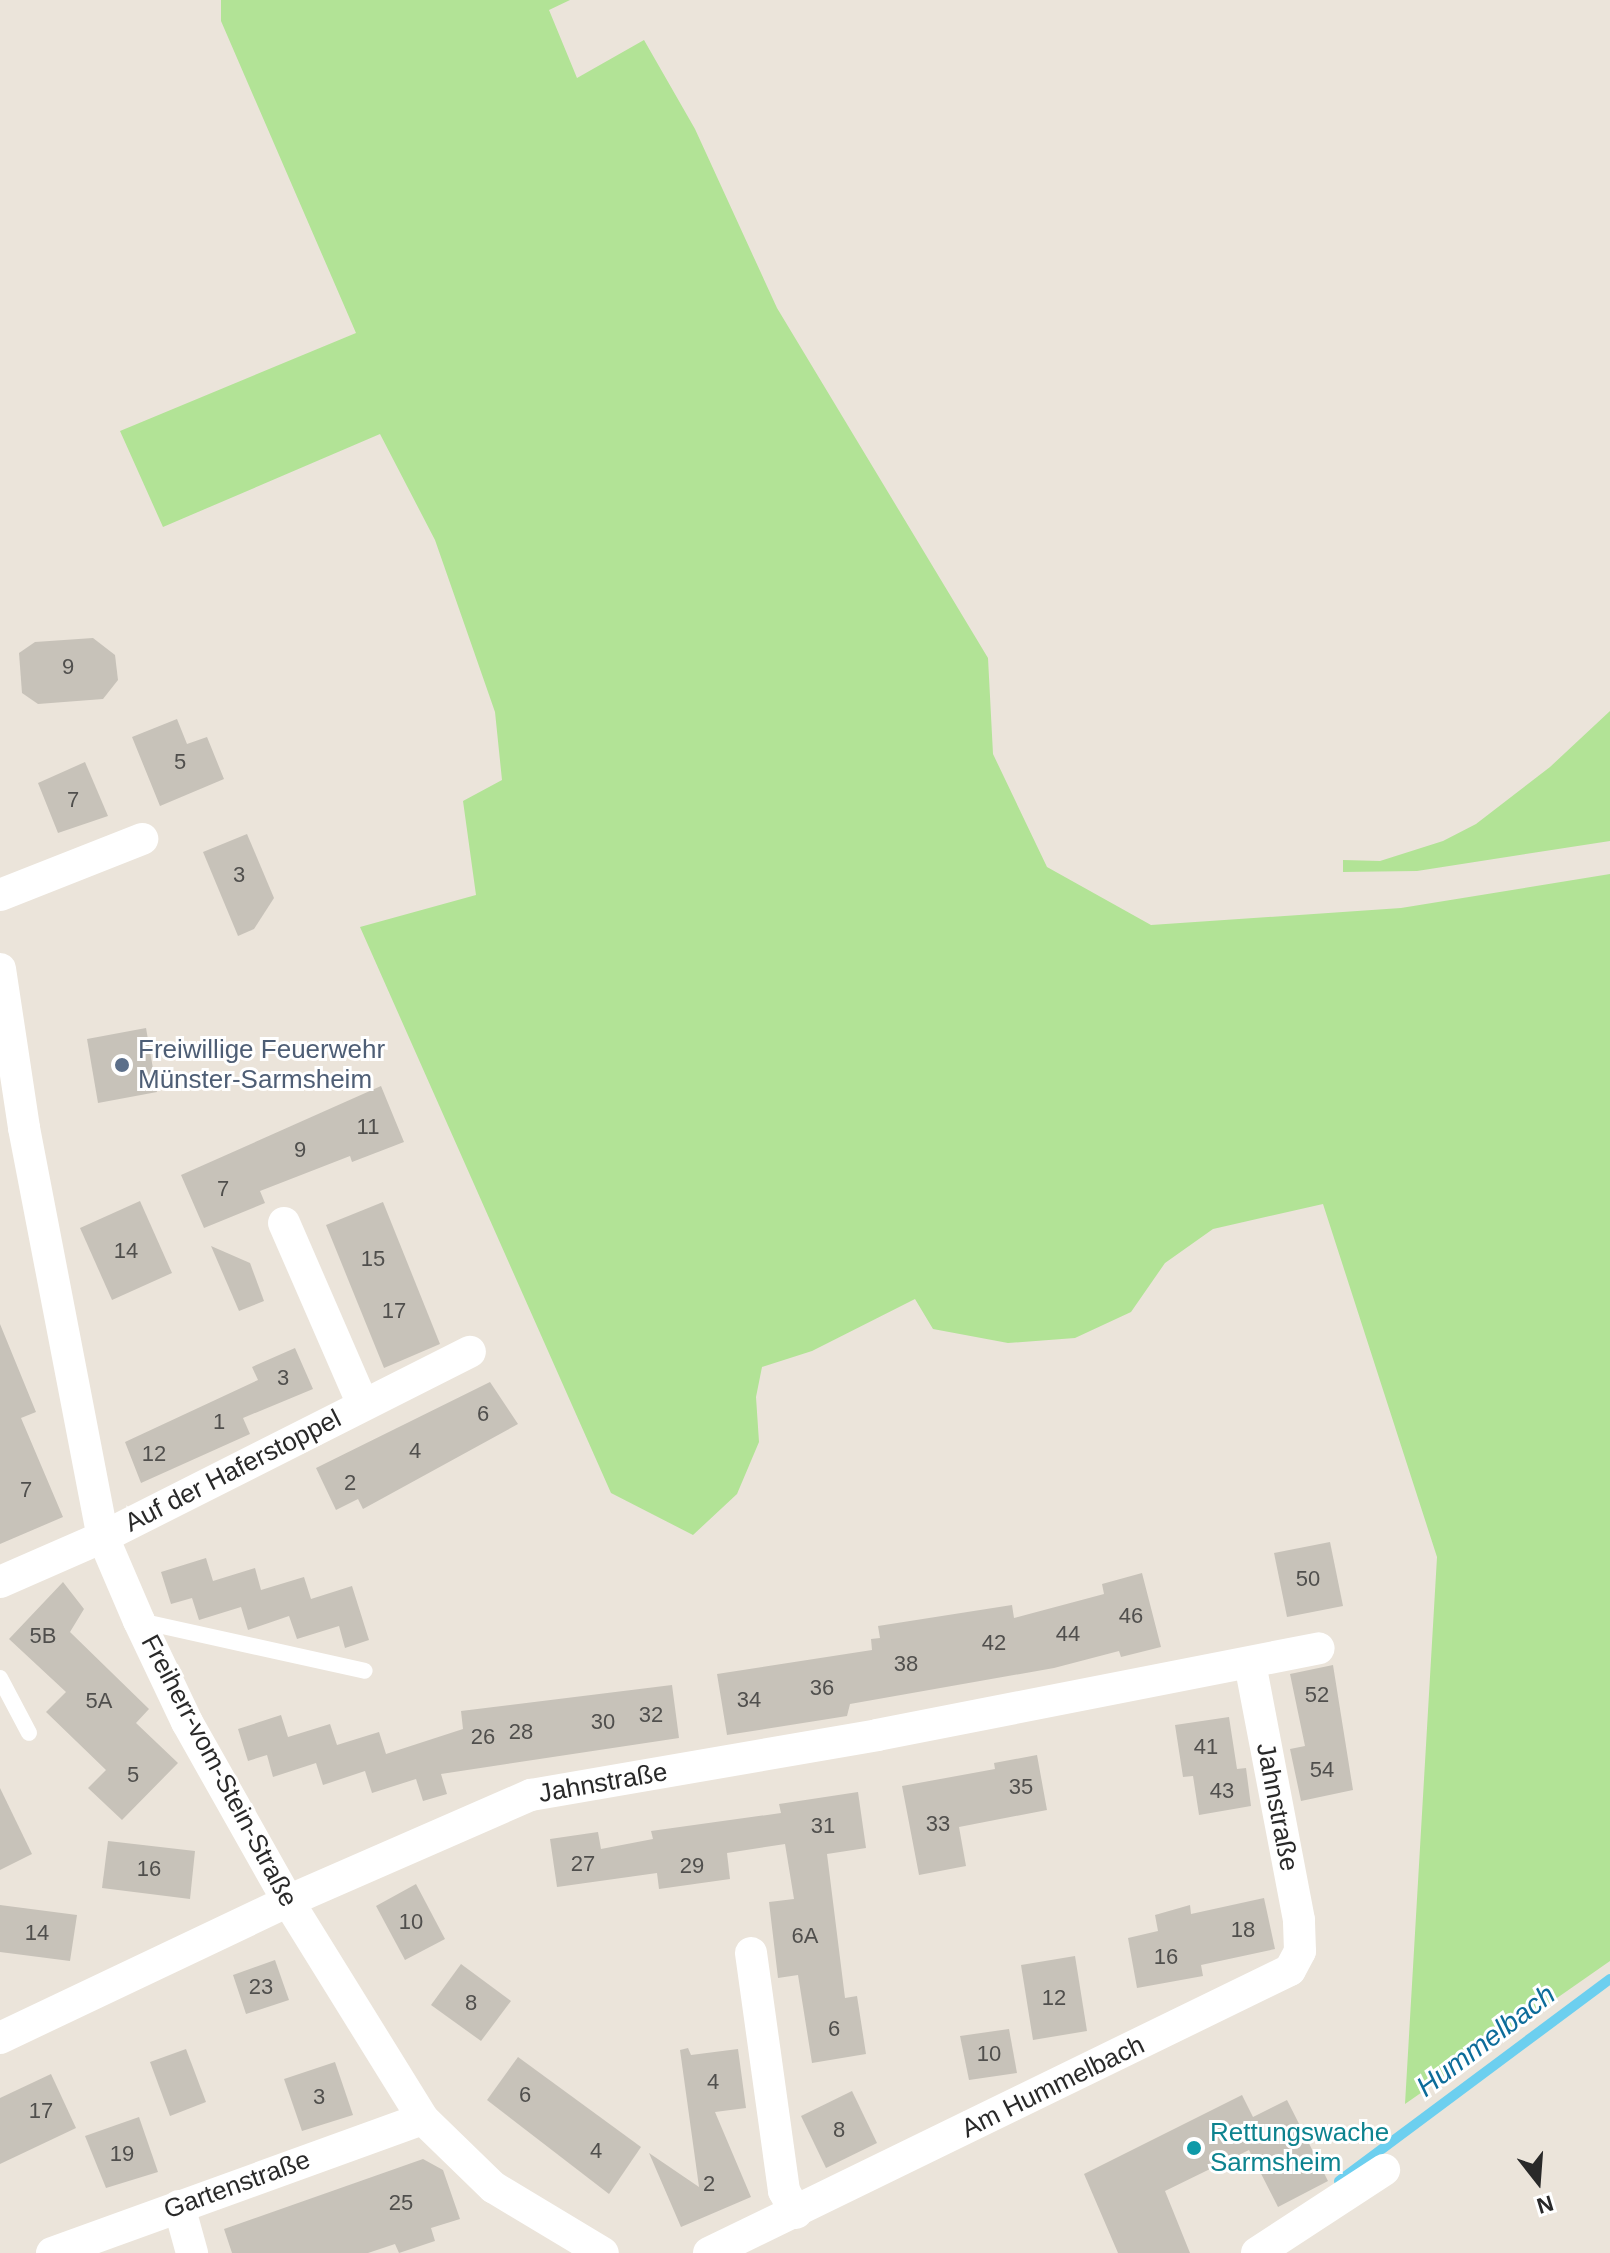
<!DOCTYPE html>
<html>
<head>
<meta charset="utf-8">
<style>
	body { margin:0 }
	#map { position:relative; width:1610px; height:2253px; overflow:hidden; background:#ebe4da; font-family:Helvetica,sans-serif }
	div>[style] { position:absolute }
	.green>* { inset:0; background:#b2e396 }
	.stream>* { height:10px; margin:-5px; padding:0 5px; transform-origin:5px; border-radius:5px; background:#6ccfef }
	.building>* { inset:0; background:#c7c2b9 }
	.lane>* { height:16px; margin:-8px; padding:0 8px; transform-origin:8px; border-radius:8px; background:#fff }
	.street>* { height:32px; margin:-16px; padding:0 16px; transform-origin:16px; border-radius:16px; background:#fff }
	.dots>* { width:22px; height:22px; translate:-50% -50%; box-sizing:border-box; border:4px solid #fff; border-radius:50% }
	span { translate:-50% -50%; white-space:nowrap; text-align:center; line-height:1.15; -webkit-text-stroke:6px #fff; paint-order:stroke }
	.number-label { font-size:22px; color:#504f4d }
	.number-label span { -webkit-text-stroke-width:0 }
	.service-label { font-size:26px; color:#4e5e75 }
	.left { translate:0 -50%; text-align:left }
	.street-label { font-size:26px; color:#292929 }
	.culture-label { font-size:26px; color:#0d838f }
	.water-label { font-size:28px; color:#0c6c9a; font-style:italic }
	.north { position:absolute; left:1498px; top:2141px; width:80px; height:80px; -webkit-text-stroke:6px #fff; paint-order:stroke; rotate:163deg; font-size:22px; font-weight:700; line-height:32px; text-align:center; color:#292929 }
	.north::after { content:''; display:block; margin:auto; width:28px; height:36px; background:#292929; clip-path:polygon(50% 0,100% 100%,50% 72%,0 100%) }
</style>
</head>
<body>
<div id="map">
	<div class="green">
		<div style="clip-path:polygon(221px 0,570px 0,549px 10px,577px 78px,644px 40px,695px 129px,777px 308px,988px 658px,993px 754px,1047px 867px,1151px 925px,1401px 908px,1610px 874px,1610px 1961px,1405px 2104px,1437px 1557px,1323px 1204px,1213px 1229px,1165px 1263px,1131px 1312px,1075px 1338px,1008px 1343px,933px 1329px,915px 1299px,812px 1351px,762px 1367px,756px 1397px,759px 1442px,737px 1494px,693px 1535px,611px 1493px,360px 927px,476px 895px,463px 801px,502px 780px,495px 712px,435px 540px,380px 434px,163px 527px,120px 431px,356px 333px,221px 21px)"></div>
		<div style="clip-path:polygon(1610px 711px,1610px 841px,1417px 871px,1343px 872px,1343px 860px,1380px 861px,1443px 841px,1476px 824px,1550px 767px)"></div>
	</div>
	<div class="stream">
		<div style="left:1339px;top:2181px;width:338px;rotate:-36.7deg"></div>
	</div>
	<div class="building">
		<div style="clip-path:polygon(93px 638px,115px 655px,118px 680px,103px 699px,38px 704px,22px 693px,19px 653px,35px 642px)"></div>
		<div style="clip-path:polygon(177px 719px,187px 744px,207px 737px,224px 779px,160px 806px,132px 737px)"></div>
		<div style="clip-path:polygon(85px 762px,108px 816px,58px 833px,38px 783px)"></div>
		<div style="clip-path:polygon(247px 834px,274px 898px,254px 929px,238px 936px,203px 852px)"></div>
		<div style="clip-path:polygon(146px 1028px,157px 1092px,98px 1103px,87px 1039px)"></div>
		<div style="clip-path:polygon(381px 1086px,404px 1142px,352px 1162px,350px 1156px,260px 1191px,265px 1203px,204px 1228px,181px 1175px)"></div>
		<div style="clip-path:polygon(140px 1201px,172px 1273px,112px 1300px,80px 1228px)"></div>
		<div style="clip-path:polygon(383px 1202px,440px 1344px,384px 1368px,326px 1225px)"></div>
		<div style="clip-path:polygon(211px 1246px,250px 1263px,264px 1301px,239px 1311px)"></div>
		<div style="clip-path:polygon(0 1324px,36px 1412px,21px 1418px,63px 1517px,0 1544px)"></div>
		<div style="clip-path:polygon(295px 1348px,313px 1389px,243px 1418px,250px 1434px,141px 1483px,125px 1442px,258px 1380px,252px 1367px)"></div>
		<div style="clip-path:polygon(490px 1382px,518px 1424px,363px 1509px,358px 1499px,336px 1510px,316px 1468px)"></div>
		<div style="clip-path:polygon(1330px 1542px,1343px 1606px,1287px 1617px,1274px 1553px)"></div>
		<div style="clip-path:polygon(206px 1558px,213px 1581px,255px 1568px,261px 1590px,304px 1577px,311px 1599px,352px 1586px,369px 1640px,345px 1648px,339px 1626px,297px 1639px,289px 1616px,248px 1630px,241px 1607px,199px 1620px,192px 1598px,171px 1604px,161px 1572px)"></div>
		<div style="clip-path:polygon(1142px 1573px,1161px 1647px,1121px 1657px,1119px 1651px,1054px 1668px,850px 1704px,847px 1716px,727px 1735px,717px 1674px,872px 1650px,871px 1639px,880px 1638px,878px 1626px,1012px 1605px,1014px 1618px,1104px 1594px,1102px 1584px)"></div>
		<div style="clip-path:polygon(63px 1582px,84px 1609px,70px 1632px,149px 1709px,136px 1723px,178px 1763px,122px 1820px,88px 1788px,106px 1770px,46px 1712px,66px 1692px,9px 1639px)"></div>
		<div style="clip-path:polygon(1333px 1665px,1353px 1790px,1301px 1801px,1290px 1749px,1305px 1746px,1290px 1674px)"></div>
		<div style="clip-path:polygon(672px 1685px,679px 1738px,441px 1774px,447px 1794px,423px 1801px,416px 1779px,372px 1793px,365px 1771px,323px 1785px,316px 1763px,273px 1777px,267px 1755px,248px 1761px,238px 1729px,281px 1715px,288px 1737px,330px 1724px,337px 1745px,379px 1732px,386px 1754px,463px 1729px,461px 1711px)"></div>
		<div style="clip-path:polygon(1229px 1717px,1237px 1769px,1246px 1768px,1251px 1806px,1199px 1815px,1193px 1776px,1183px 1777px,1175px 1725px)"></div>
		<div style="clip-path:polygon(1037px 1755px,1047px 1810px,959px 1827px,966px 1866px,919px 1875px,902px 1786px,995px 1769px,994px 1763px)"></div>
		<div style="clip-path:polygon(0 1788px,32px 1854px,0 1870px)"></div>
		<div style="clip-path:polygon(858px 1792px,866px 1848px,827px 1854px,845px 1998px,857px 1996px,866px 2054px,812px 2063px,798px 1975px,778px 1978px,769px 1902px,794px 1899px,785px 1844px,727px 1853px,730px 1879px,659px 1889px,657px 1873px,557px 1887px,550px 1839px,598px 1832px,601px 1849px,653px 1839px,651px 1831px,781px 1813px,779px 1804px)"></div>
		<div style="clip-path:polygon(108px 1841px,195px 1851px,190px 1899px,102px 1888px)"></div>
		<div style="clip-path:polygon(416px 1884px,445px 1939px,405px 1960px,376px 1906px)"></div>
		<div style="clip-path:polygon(1264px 1898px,1275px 1949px,1201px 1965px,1203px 1976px,1137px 1988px,1128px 1938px,1158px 1931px,1155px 1915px,1190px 1905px,1191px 1914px)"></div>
		<div style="clip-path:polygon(0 1905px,77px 1915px,70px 1961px,0 1952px)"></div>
		<div style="clip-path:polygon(1075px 1956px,1087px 2031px,1033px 2040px,1021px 1965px)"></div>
		<div style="clip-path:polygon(275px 1960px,289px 2000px,246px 2014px,233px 1975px)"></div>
		<div style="clip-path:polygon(461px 1964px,511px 2001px,481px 2041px,431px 2005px)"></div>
		<div style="clip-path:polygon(1009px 2029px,1017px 2073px,969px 2080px,960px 2036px)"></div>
		<div style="clip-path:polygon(688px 2048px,691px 2055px,738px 2049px,746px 2108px,715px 2112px,751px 2197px,681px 2227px,649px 2153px,699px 2187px,680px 2050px)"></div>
		<div style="clip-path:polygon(186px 2049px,206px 2102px,170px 2116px,150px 2062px)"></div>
		<div style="clip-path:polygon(518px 2057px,641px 2147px,609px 2194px,487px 2100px)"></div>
		<div style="clip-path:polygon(335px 2062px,353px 2115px,302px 2131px,284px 2079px)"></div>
		<div style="clip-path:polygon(51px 2074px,76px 2128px,0 2164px,0 2098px)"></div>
		<div style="clip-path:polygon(852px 2091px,877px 2143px,826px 2168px,801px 2116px)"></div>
		<div style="clip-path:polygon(1242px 2095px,1253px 2117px,1287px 2100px,1328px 2181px,1278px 2207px,1249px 2150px,1165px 2191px,1190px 2253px,1118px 2253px,1084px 2174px)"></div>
		<div style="clip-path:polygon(139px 2117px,158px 2172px,106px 2188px,85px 2136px)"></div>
		<div style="clip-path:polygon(423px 2159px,443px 2170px,460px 2219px,431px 2228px,435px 2241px,399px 2253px,395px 2244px,368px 2253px,232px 2253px,224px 2229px)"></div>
	</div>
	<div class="lane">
		<div style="left:140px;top:1621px;width:230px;rotate:12.5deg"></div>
		<div style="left:0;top:1678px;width:62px;rotate:62.2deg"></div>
	</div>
	<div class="street">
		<div style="left:0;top:895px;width:153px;rotate:-21.5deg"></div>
		<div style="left:0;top:969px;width:161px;rotate:81.4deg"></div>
		<div style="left:24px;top:1128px;width:417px;rotate:79.1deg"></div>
		<div style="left:103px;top:1537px;width:91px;rotate:66.8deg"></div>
		<div style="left:139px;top:1621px;width:112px;rotate:64.6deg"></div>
		<div style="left:187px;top:1722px;width:206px;rotate:60.6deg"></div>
		<div style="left:288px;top:1901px;width:256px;rotate:58.2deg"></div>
		<div style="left:423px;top:2119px;width:98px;rotate:44.2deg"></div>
		<div style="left:493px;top:2187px;width:128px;rotate:31deg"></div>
		<div style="left:284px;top:1223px;width:198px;rotate:66.5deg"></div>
		<div style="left:0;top:1582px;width:112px;rotate:-23.6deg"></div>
		<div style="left:103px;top:1537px;width:411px;rotate:-26.8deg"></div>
		<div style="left:751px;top:1953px;width:240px;rotate:82.1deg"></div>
		<div style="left:784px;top:2191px;width:25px;rotate:61deg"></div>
		<div style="left:0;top:2038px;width:319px;rotate:-25.4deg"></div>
		<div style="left:288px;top:1901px;width:265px;rotate:-23.6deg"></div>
		<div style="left:531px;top:1795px;width:351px;rotate:-9.8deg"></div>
		<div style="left:877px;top:1735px;width:450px;rotate:-11.1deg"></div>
		<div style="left:179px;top:2206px;width:49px;rotate:74.5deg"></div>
		<div style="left:52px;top:2253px;width:394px;rotate:-19.9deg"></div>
		<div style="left:709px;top:2253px;width:646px;rotate:-25.97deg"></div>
		<div style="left:1290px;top:1970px;width:21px;rotate:-62deg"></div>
		<div style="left:1300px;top:1951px;width:31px;rotate:-92deg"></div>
		<div style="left:1299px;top:1920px;width:262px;rotate:-100.8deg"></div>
		<div style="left:1257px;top:2253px;width:152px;rotate:-33.2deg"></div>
	</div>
	<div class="dots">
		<div style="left:122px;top:1065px;background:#5c6f8a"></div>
		<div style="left:1194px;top:2148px;background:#0f9aa8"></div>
	</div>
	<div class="number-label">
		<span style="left:68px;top:667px">9</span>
		<span style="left:180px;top:762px">5</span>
		<span style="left:73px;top:800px">7</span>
		<span style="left:239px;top:875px">3</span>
		<span style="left:368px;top:1127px">11</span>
		<span style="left:300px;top:1150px">9</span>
		<span style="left:223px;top:1189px">7</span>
		<span style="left:126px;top:1251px">14</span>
		<span style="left:373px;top:1259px">15</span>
		<span style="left:394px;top:1311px">17</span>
		<span style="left:283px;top:1378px">3</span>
		<span style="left:483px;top:1414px">6</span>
		<span style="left:219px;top:1422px">1</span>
		<span style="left:415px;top:1451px">4</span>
		<span style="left:154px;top:1454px">12</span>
		<span style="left:350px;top:1483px">2</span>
		<span style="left:26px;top:1490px">7</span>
		<span style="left:1308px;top:1579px">50</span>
		<span style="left:1131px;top:1616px">46</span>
		<span style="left:1068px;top:1634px">44</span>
		<span style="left:43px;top:1636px">5B</span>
		<span style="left:994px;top:1643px">42</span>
		<span style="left:906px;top:1664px">38</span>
		<span style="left:822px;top:1688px">36</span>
		<span style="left:1317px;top:1695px">52</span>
		<span style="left:749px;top:1700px">34</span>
		<span style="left:99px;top:1701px">5A</span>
		<span style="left:651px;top:1715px">32</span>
		<span style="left:603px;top:1722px">30</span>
		<span style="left:521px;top:1732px">28</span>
		<span style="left:483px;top:1737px">26</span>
		<span style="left:1206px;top:1747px">41</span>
		<span style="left:1322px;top:1770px">54</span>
		<span style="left:133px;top:1775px">5</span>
		<span style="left:1021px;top:1787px">35</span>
		<span style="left:1222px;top:1791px">43</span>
		<span style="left:938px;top:1824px">33</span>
		<span style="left:823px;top:1826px">31</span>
		<span style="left:583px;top:1864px">27</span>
		<span style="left:692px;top:1866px">29</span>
		<span style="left:149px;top:1869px">16</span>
		<span style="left:411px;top:1922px">10</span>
		<span style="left:1243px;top:1930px">18</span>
		<span style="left:37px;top:1933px">14</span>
		<span style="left:805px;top:1936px">6A</span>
		<span style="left:1166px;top:1957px">16</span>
		<span style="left:261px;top:1987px">23</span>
		<span style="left:1054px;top:1998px">12</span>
		<span style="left:471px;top:2003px">8</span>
		<span style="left:834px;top:2029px">6</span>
		<span style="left:989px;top:2054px">10</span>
		<span style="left:713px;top:2082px">4</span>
		<span style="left:525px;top:2095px">6</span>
		<span style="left:319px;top:2097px">3</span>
		<span style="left:41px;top:2111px">17</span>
		<span style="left:839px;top:2130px">8</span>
		<span style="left:596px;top:2151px">4</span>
		<span style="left:122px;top:2154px">19</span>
		<span style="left:709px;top:2184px">2</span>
		<span style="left:401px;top:2203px">25</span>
	</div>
	<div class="service-label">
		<span class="left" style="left:138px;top:1065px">Freiwillige Feuerwehr<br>Münster-Sarmsheim</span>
	</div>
	<div class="street-label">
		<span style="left:233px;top:1471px;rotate:-27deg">Auf der Haferstoppel</span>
		<span style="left:219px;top:1771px;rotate:62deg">Freiherr-vom-Stein-Straße</span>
		<span style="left:603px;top:1783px;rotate:-10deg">Jahnstraße</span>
		<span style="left:1277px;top:1807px;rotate:79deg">Jahnstraße</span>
		<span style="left:1053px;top:2087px;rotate:-26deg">Am Hummelbach</span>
		<span style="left:237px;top:2185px;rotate:-20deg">Gartenstraße</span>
	</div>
	<div class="culture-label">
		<span class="left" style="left:1210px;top:2148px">Rettungswache<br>Sarmsheim</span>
	</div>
	<div class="water-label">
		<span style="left:1486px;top:2041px;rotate:-37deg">Hummelbach</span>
	</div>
	<div class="north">N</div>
</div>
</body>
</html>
